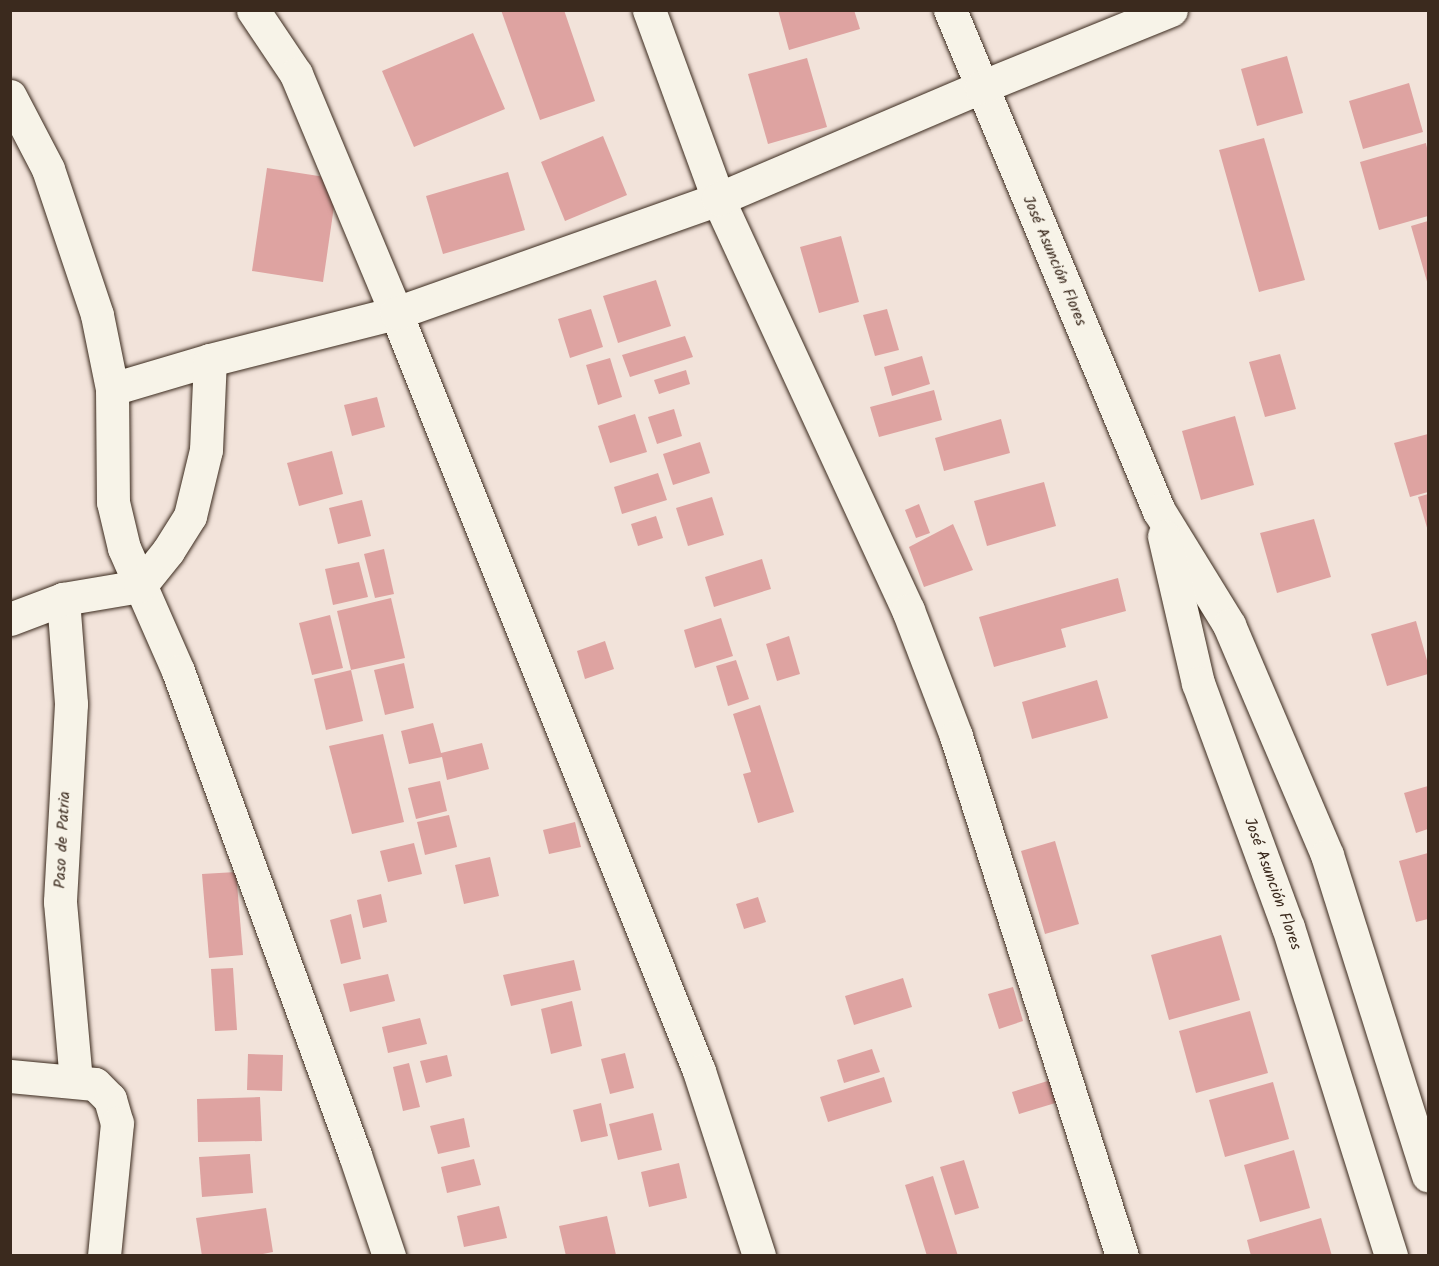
<!DOCTYPE html>
<html>
<head>
<meta charset="utf-8">
<style>
	body { margin:0 }
	#map { position:relative; width:1439px; height:1266px; overflow:hidden; background:#f2e3da; font-family:Kalam,sans-serif }
	div>[style] { position:absolute }
	.building>* { inset:0; background:#dea3a1 }
	.roads { filter:drop-shadow(0 0 2px #3b2a1e) drop-shadow(0 0 2px #3b2a1e) }
	.minor>* { height:33px; margin:-16.5px; padding:0 16.5px; transform-origin:16.5px; border-radius:16.5px; background:#f7f3e8 }
	span { translate:-50% -50%; white-space:nowrap; text-align:center; line-height:1.15; -webkit-text-stroke:6px #f7f3e8; paint-order:stroke }
	.street-label { font-size:16px; color:#3b2a1e }
	.frame { position:absolute; inset:0; border:12px solid #3b2a1e; pointer-events:none }
</style>
</head>
<body>
<div id="map">
	<div class="building">
		<div style="clip-path:polygon(501px 10px,564px 10px,595px 101px,540px 120px)"></div>
		<div style="clip-path:polygon(778px 10px,854px 10px,860px 29px,789px 50px)"></div>
		<div style="clip-path:polygon(473px 33px,505px 109px,414px 147px,382px 71px)"></div>
		<div style="clip-path:polygon(1287px 56px,1303px 113px,1257px 126px,1241px 69px)"></div>
		<div style="clip-path:polygon(807px 58px,827px 127px,768px 144px,748px 74px)"></div>
		<div style="clip-path:polygon(1409px 83px,1423px 132px,1363px 149px,1349px 101px)"></div>
		<div style="clip-path:polygon(603px 136px,627px 195px,565px 221px,541px 162px)"></div>
		<div style="clip-path:polygon(1264px 138px,1305px 280px,1259px 292px,1219px 150px)"></div>
		<div style="clip-path:polygon(1426px 143px,1428px 153px,1428px 216px,1379px 230px,1360px 162px)"></div>
		<div style="clip-path:polygon(267px 168px,338px 179px,323px 282px,252px 271px)"></div>
		<div style="clip-path:polygon(508px 172px,525px 230px,443px 254px,426px 196px)"></div>
		<div style="clip-path:polygon(1428px 221px,1428px 285px,1411px 226px)"></div>
		<div style="clip-path:polygon(841px 236px,859px 302px,819px 313px,800px 247px)"></div>
		<div style="clip-path:polygon(656px 280px,671px 326px,618px 343px,603px 296px)"></div>
		<div style="clip-path:polygon(591px 309px,603px 347px,570px 358px,558px 319px)"></div>
		<div style="clip-path:polygon(887px 309px,899px 350px,875px 356px,863px 315px)"></div>
		<div style="clip-path:polygon(685px 336px,693px 357px,630px 377px,622px 355px)"></div>
		<div style="clip-path:polygon(1280px 354px,1296px 409px,1265px 417px,1249px 362px)"></div>
		<div style="clip-path:polygon(922px 356px,930px 384px,892px 396px,884px 367px)"></div>
		<div style="clip-path:polygon(610px 358px,622px 397px,598px 405px,586px 365px)"></div>
		<div style="clip-path:polygon(686px 370px,690px 384px,659px 394px,654px 380px)"></div>
		<div style="clip-path:polygon(934px 390px,942px 420px,879px 437px,870px 407px)"></div>
		<div style="clip-path:polygon(377px 397px,385px 427px,352px 436px,344px 405px)"></div>
		<div style="clip-path:polygon(674px 409px,682px 436px,657px 444px,648px 417px)"></div>
		<div style="clip-path:polygon(635px 414px,647px 452px,610px 463px,598px 426px)"></div>
		<div style="clip-path:polygon(1235px 416px,1254px 485px,1201px 500px,1182px 431px)"></div>
		<div style="clip-path:polygon(1001px 419px,1010px 453px,944px 471px,935px 438px)"></div>
		<div style="clip-path:polygon(1428px 434px,1428px 492px,1410px 497px,1394px 443px)"></div>
		<div style="clip-path:polygon(700px 442px,710px 473px,673px 485px,663px 454px)"></div>
		<div style="clip-path:polygon(332px 451px,343px 494px,299px 506px,287px 463px)"></div>
		<div style="clip-path:polygon(658px 473px,667px 500px,622px 514px,614px 487px)"></div>
		<div style="clip-path:polygon(1044px 482px,1056px 526px,987px 546px,974px 501px)"></div>
		<div style="clip-path:polygon(1428px 494px,1428px 531px,1418px 497px)"></div>
		<div style="clip-path:polygon(712px 497px,724px 535px,688px 546px,676px 508px)"></div>
		<div style="clip-path:polygon(362px 500px,371px 536px,338px 544px,329px 508px)"></div>
		<div style="clip-path:polygon(919px 504px,930px 533px,916px 538px,905px 510px)"></div>
		<div style="clip-path:polygon(656px 516px,663px 538px,638px 546px,631px 524px)"></div>
		<div style="clip-path:polygon(1314px 519px,1331px 577px,1277px 593px,1260px 533px)"></div>
		<div style="clip-path:polygon(953px 524px,973px 570px,924px 587px,909px 547px)"></div>
		<div style="clip-path:polygon(384px 549px,394px 594px,375px 598px,364px 554px)"></div>
		<div style="clip-path:polygon(762px 559px,771px 589px,714px 607px,705px 577px)"></div>
		<div style="clip-path:polygon(359px 562px,368px 597px,333px 605px,325px 569px)"></div>
		<div style="clip-path:polygon(1118px 578px,1126px 611px,1061px 629px,1066px 647px,994px 667px,979px 617px)"></div>
		<div style="clip-path:polygon(391px 598px,405px 658px,351px 670px,337px 611px)"></div>
		<div style="clip-path:polygon(330px 615px,343px 668px,312px 675px,299px 623px)"></div>
		<div style="clip-path:polygon(721px 618px,733px 656px,695px 668px,684px 630px)"></div>
		<div style="clip-path:polygon(1416px 621px,1428px 664px,1428px 674px,1387px 686px,1371px 634px)"></div>
		<div style="clip-path:polygon(789px 636px,800px 674px,777px 681px,766px 644px)"></div>
		<div style="clip-path:polygon(605px 641px,614px 669px,585px 679px,577px 651px)"></div>
		<div style="clip-path:polygon(736px 660px,749px 699px,728px 706px,716px 666px)"></div>
		<div style="clip-path:polygon(404px 663px,414px 708px,385px 715px,374px 670px)"></div>
		<div style="clip-path:polygon(351px 670px,363px 721px,326px 730px,314px 679px)"></div>
		<div style="clip-path:polygon(1097px 680px,1108px 718px,1032px 739px,1022px 702px)"></div>
		<div style="clip-path:polygon(760px 705px,794px 812px,758px 823px,743px 774px,751px 772px,733px 714px)"></div>
		<div style="clip-path:polygon(433px 723px,441px 753px,482px 743px,489px 769px,447px 780px,442px 757px,409px 764px,401px 731px)"></div>
		<div style="clip-path:polygon(383px 734px,404px 822px,352px 834px,329px 746px)"></div>
		<div style="clip-path:polygon(440px 781px,447px 811px,416px 819px,408px 788px)"></div>
		<div style="clip-path:polygon(1428px 786px,1428px 829px,1416px 833px,1404px 793px)"></div>
		<div style="clip-path:polygon(449px 815px,457px 847px,425px 855px,417px 822px)"></div>
		<div style="clip-path:polygon(575px 822px,581px 847px,549px 854px,543px 830px)"></div>
		<div style="clip-path:polygon(1055px 841px,1079px 924px,1045px 934px,1021px 851px)"></div>
		<div style="clip-path:polygon(414px 843px,422px 874px,388px 882px,380px 851px)"></div>
		<div style="clip-path:polygon(1428px 853px,1428px 919px,1416px 922px,1399px 861px)"></div>
		<div style="clip-path:polygon(490px 857px,499px 896px,464px 904px,455px 865px)"></div>
		<div style="clip-path:polygon(236px 872px,243px 955px,209px 958px,202px 874px)"></div>
		<div style="clip-path:polygon(381px 894px,387px 922px,363px 928px,357px 900px)"></div>
		<div style="clip-path:polygon(758px 897px,766px 922px,744px 929px,736px 904px)"></div>
		<div style="clip-path:polygon(351px 914px,361px 959px,341px 964px,330px 920px)"></div>
		<div style="clip-path:polygon(1221px 935px,1240px 1000px,1169px 1020px,1151px 955px)"></div>
		<div style="clip-path:polygon(574px 960px,581px 990px,511px 1006px,503px 975px)"></div>
		<div style="clip-path:polygon(233px 968px,237px 1030px,215px 1031px,211px 969px)"></div>
		<div style="clip-path:polygon(388px 974px,395px 1001px,350px 1012px,343px 984px)"></div>
		<div style="clip-path:polygon(903px 978px,912px 1007px,854px 1025px,845px 996px)"></div>
		<div style="clip-path:polygon(1013px 987px,1023px 1021px,999px 1029px,988px 994px)"></div>
		<div style="clip-path:polygon(572px 1001px,582px 1046px,551px 1054px,541px 1009px)"></div>
		<div style="clip-path:polygon(1250px 1011px,1268px 1073px,1196px 1093px,1179px 1031px)"></div>
		<div style="clip-path:polygon(420px 1018px,427px 1044px,388px 1053px,382px 1027px)"></div>
		<div style="clip-path:polygon(872px 1049px,880px 1072px,844px 1083px,837px 1060px)"></div>
		<div style="clip-path:polygon(625px 1053px,634px 1088px,610px 1094px,601px 1059px)"></div>
		<div style="clip-path:polygon(248px 1054px,283px 1055px,282px 1091px,247px 1090px)"></div>
		<div style="clip-path:polygon(447px 1055px,452px 1076px,426px 1083px,420px 1061px)"></div>
		<div style="clip-path:polygon(409px 1063px,420px 1107px,403px 1111px,393px 1067px)"></div>
		<div style="clip-path:polygon(884px 1077px,892px 1102px,828px 1122px,820px 1097px)"></div>
		<div style="clip-path:polygon(1054px 1079px,1062px 1101px,1019px 1114px,1012px 1092px)"></div>
		<div style="clip-path:polygon(1273px 1082px,1289px 1139px,1225px 1157px,1209px 1100px)"></div>
		<div style="clip-path:polygon(260px 1097px,262px 1141px,198px 1142px,197px 1099px)"></div>
		<div style="clip-path:polygon(601px 1103px,608px 1136px,581px 1142px,573px 1110px)"></div>
		<div style="clip-path:polygon(653px 1113px,662px 1150px,618px 1160px,609px 1124px)"></div>
		<div style="clip-path:polygon(464px 1118px,470px 1147px,438px 1154px,430px 1126px)"></div>
		<div style="clip-path:polygon(1294px 1150px,1310px 1208px,1260px 1222px,1244px 1165px)"></div>
		<div style="clip-path:polygon(250px 1154px,253px 1193px,202px 1197px,199px 1157px)"></div>
		<div style="clip-path:polygon(474px 1159px,481px 1185px,447px 1193px,441px 1167px)"></div>
		<div style="clip-path:polygon(964px 1160px,979px 1208px,955px 1215px,940px 1167px)"></div>
		<div style="clip-path:polygon(679px 1163px,687px 1198px,649px 1207px,641px 1172px)"></div>
		<div style="clip-path:polygon(933px 1176px,958px 1256px,927px 1256px,905px 1185px)"></div>
		<div style="clip-path:polygon(499px 1206px,507px 1238px,464px 1247px,457px 1216px)"></div>
		<div style="clip-path:polygon(266px 1208px,273px 1252px,253px 1256px,202px 1256px,196px 1218px)"></div>
		<div style="clip-path:polygon(607px 1216px,616px 1255px,566px 1256px,559px 1226px)"></div>
		<div style="clip-path:polygon(1321px 1218px,1332px 1256px,1251px 1256px,1247px 1240px)"></div>
	</div>
	<div class="roads">
		<div class="minor">
			<div style="left:253px;top:10px;width:77px;rotate:56.1deg"></div>
			<div style="left:296px;top:74px;width:259px;rotate:67.3deg"></div>
			<div style="left:396px;top:313px;width:816px;rotate:68.21deg"></div>
			<div style="left:699px;top:1071px;width:194px;rotate:72deg"></div>
			<div style="left:649px;top:10px;width:201px;rotate:69.9deg"></div>
			<div style="left:718px;top:199px;width:453px;rotate:65.2deg"></div>
			<div style="left:908px;top:610px;width:135px;rotate:69.1deg"></div>
			<div style="left:956px;top:736px;width:546px;rotate:72.3deg"></div>
			<div style="left:950px;top:10px;width:543px;rotate:67.36deg"></div>
			<div style="left:1159px;top:511px;width:134px;rotate:58.4deg"></div>
			<div style="left:1229px;top:625px;width:250px;rotate:66.9deg"></div>
			<div style="left:1327px;top:855px;width:336px;rotate:72.5deg"></div>
			<div style="left:10px;top:96px;width:82px;rotate:62.5deg"></div>
			<div style="left:48px;top:169px;width:154px;rotate:71.4deg"></div>
			<div style="left:97px;top:315px;width:76px;rotate:78.5deg"></div>
			<div style="left:112px;top:389px;width:113px;rotate:89.5deg"></div>
			<div style="left:113px;top:502px;width:47px;rotate:76.6deg"></div>
			<div style="left:124px;top:548px;width:134px;rotate:66.3deg"></div>
			<div style="left:178px;top:671px;width:515px;rotate:69.91deg"></div>
			<div style="left:355px;top:1155px;width:107px;rotate:71.4deg"></div>
			<div style="left:112px;top:389px;width:102px;rotate:-16.5deg"></div>
			<div style="left:210px;top:360px;width:192px;rotate:-14.2deg"></div>
			<div style="left:396px;top:313px;width:342px;rotate:-19.5deg"></div>
			<div style="left:718px;top:199px;width:286px;rotate:-23.1deg"></div>
			<div style="left:981px;top:87px;width:205px;rotate:-22.1deg"></div>
			<div style="left:1164px;top:536px;width:151px;rotate:77deg"></div>
			<div style="left:1198px;top:683px;width:260px;rotate:69.8deg"></div>
			<div style="left:1288px;top:927px;width:345px;rotate:72.6deg"></div>
			<div style="left:63px;top:599px;width:105px;rotate:85.6deg"></div>
			<div style="left:71px;top:704px;width:198px;rotate:93.2deg"></div>
			<div style="left:60px;top:902px;width:180px;rotate:84.9deg"></div>
			<div style="left:10px;top:619px;width:57px;rotate:-20.7deg"></div>
			<div style="left:63px;top:599px;width:78px;rotate:-9.6deg"></div>
			<div style="left:140px;top:586px;width:45px;rotate:-51.3deg"></div>
			<div style="left:168px;top:551px;width:41px;rotate:-57.8deg"></div>
			<div style="left:190px;top:516px;width:68px;rotate:-76.4deg"></div>
			<div style="left:206px;top:450px;width:90px;rotate:-87.5deg"></div>
			<div style="left:10px;top:1076px;width:85px;rotate:5.4deg"></div>
			<div style="left:95px;top:1084px;width:21px;rotate:45deg"></div>
			<div style="left:110px;top:1099px;width:25px;rotate:74deg"></div>
			<div style="left:117px;top:1123px;width:134px;rotate:95.6deg"></div>
		</div>
	</div>
	<div class="street-label">
		<span style="left:1054px;top:261px;rotate:67deg">José Asunción Flores</span>
		<span style="left:63px;top:840px;rotate:-87deg">Paso de Patria</span>
		<span style="left:1272px;top:884px;rotate:70deg">José Asunción Flores</span>
	</div>
	<div class="frame"></div>
</div>
</body>
</html>
